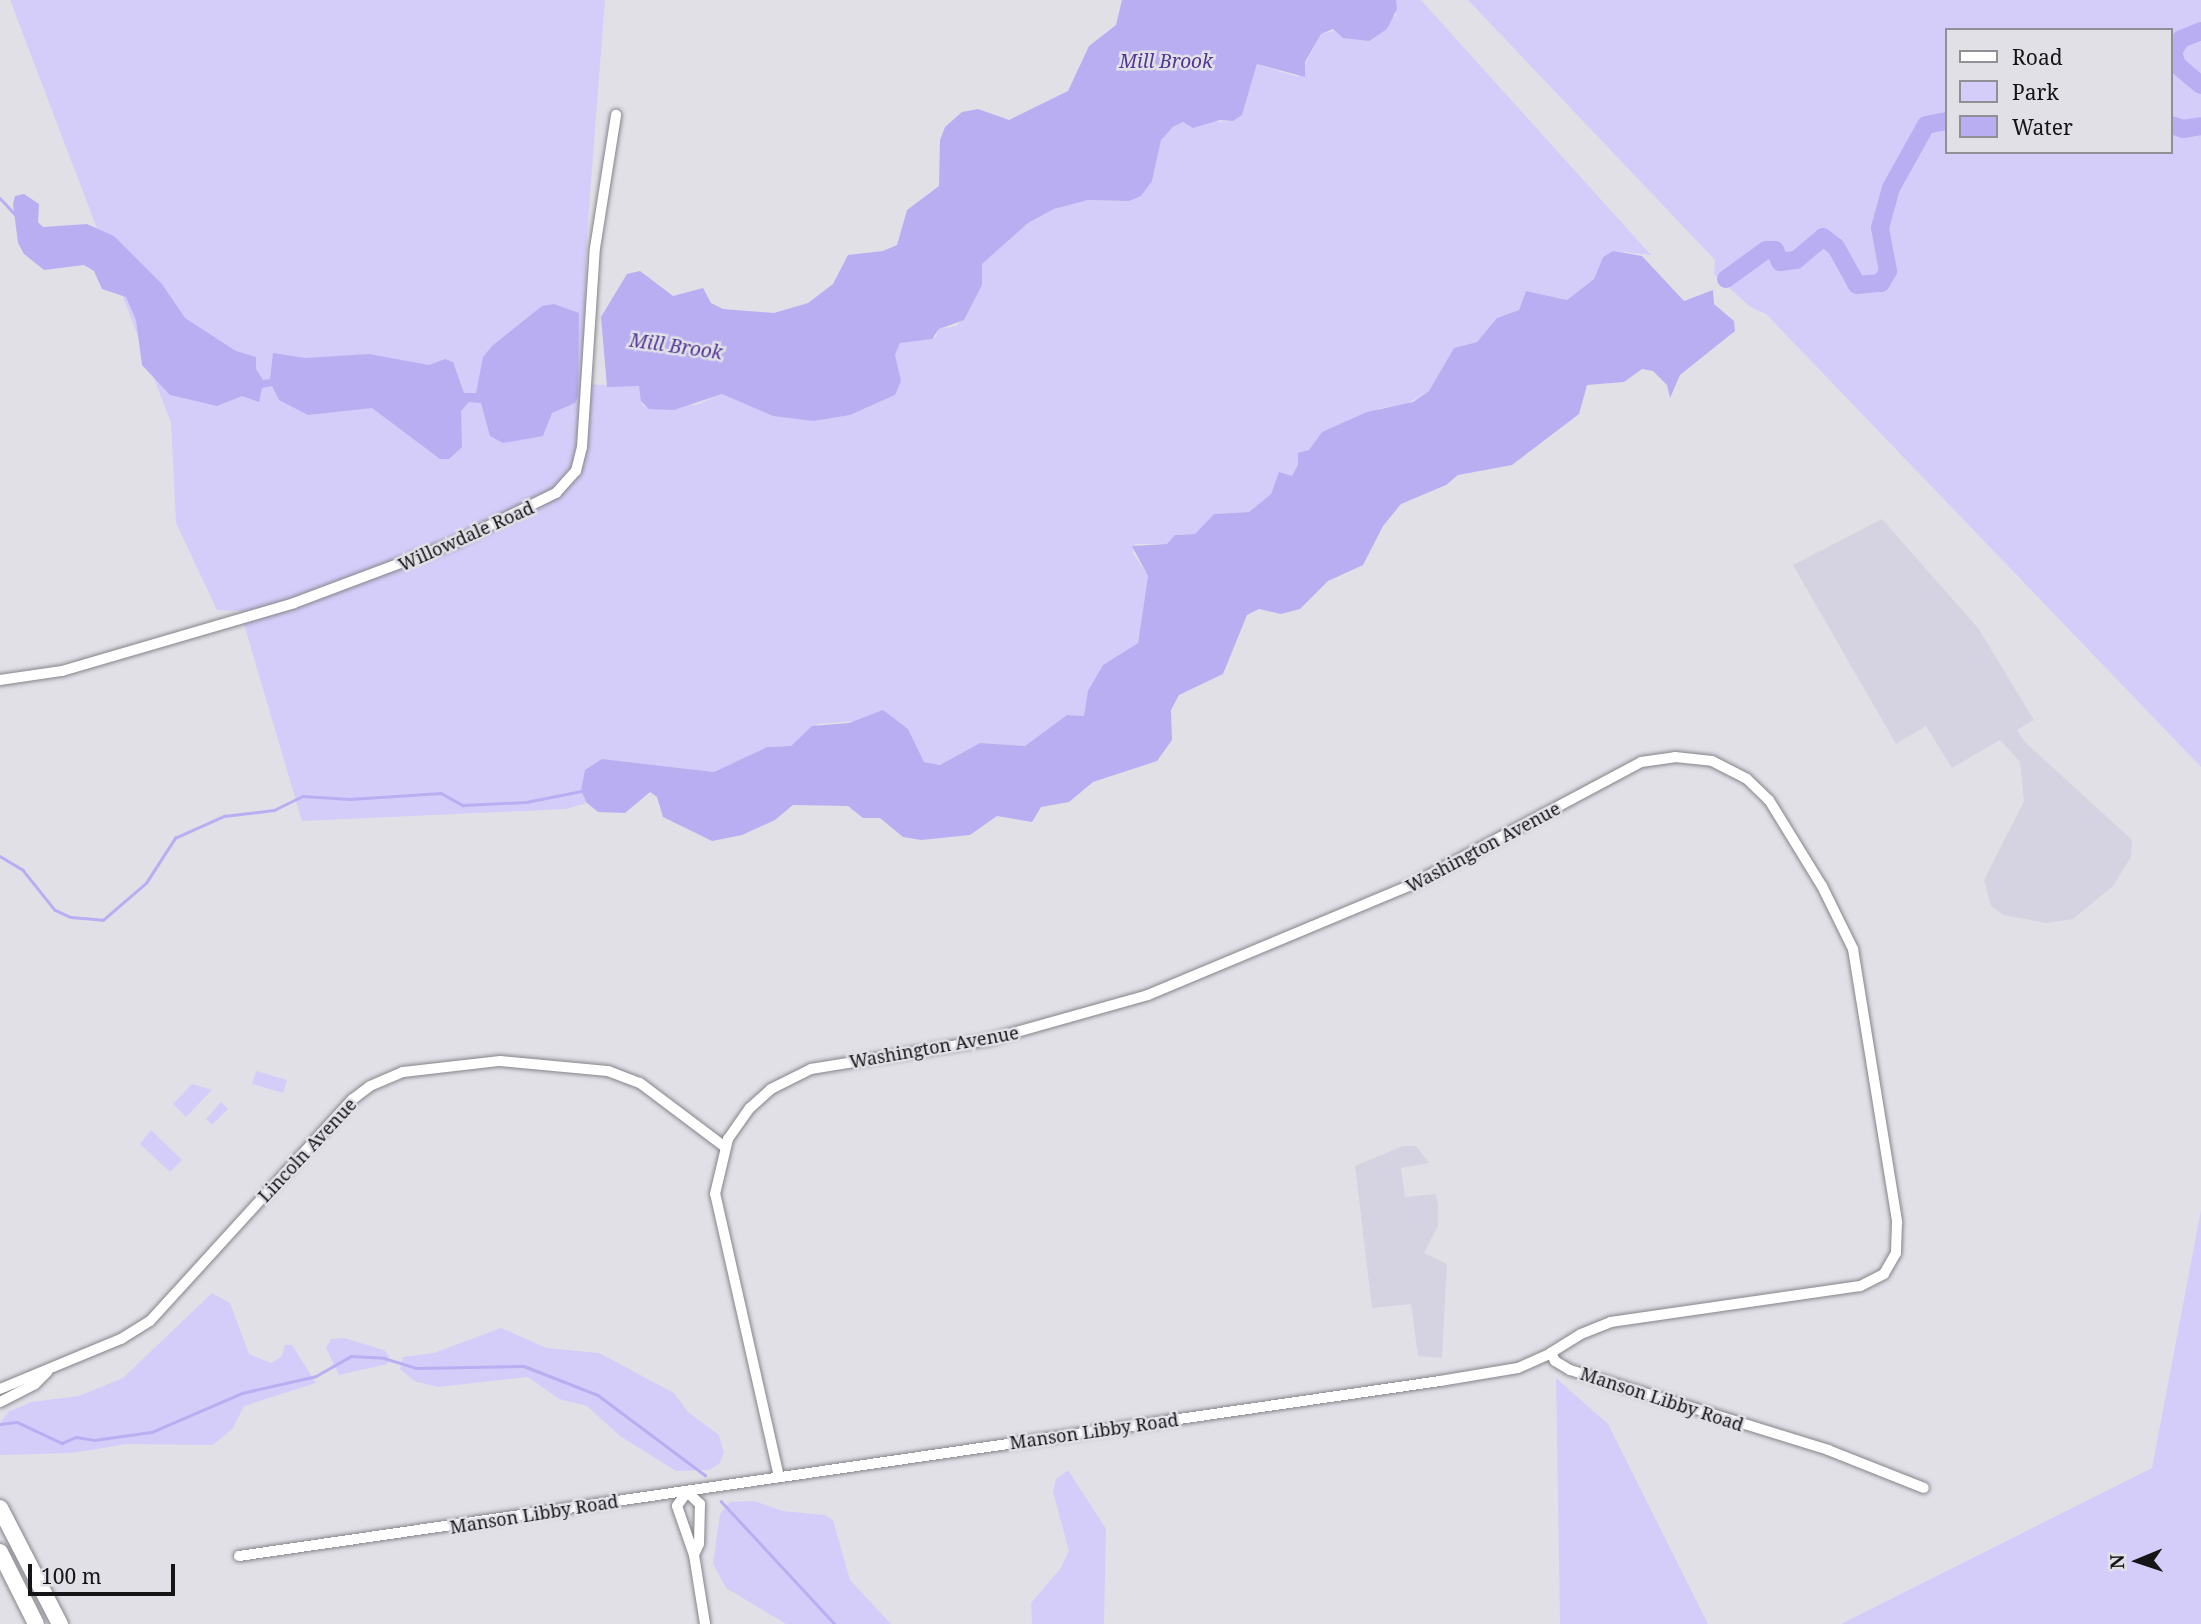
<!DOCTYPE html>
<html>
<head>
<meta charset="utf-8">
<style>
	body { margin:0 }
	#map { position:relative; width:2201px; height:1624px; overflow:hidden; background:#e1e0e7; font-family:"Noto Serif",serif }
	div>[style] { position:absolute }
	.built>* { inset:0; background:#d5d3e1 }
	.green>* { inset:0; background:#d4cdf9 }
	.water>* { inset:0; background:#baaef2 }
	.stream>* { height:2.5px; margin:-1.25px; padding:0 1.25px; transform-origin:1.25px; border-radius:1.25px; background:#baaef2 }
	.river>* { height:18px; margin:-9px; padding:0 9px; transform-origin:9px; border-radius:9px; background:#baaef2 }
	.roads { filter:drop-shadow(0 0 2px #85848a) drop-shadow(0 0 2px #85848a) }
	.minor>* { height:10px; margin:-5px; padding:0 5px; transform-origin:5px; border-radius:5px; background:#fff }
	.primary>* { height:16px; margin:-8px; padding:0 8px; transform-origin:8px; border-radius:8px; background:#fff }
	span { translate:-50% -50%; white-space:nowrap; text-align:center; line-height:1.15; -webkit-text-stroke:5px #e1e0e7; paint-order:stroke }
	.street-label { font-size:18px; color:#151517 }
	.water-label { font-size:19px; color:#533797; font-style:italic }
	.legend { position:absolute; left:1945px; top:28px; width:228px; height:126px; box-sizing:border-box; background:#e1e0e7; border:2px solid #8f8f94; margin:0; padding:9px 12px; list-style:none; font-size:21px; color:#151517 }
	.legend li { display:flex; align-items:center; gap:14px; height:35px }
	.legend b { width:35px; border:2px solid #8f8f94 }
	.north { position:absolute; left:2103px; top:1526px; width:70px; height:70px; -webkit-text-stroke:5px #e1e0e7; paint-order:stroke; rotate:268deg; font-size:19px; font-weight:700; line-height:28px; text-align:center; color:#151517 }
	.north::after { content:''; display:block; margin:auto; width:24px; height:32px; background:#151517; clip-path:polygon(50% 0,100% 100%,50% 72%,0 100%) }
	.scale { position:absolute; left:28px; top:1564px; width:147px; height:32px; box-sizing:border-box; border:4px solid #151517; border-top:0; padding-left:9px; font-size:21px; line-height:24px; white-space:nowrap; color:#151517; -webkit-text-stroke:5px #e1e0e7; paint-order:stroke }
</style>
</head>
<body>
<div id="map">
	<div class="built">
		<div style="clip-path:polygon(1882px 519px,1978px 628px,2034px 720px,2017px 730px,2025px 742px,2132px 840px,2131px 857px,2113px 886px,2073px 919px,2046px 923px,2003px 915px,1991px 906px,1984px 880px,2024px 801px,2020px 762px,2000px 740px,1952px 768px,1926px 726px,1896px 744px,1793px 565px)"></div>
		<div style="clip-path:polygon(1403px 1146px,1416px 1146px,1429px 1163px,1401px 1168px,1405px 1197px,1436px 1194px,1438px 1205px,1438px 1226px,1424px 1253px,1447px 1264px,1442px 1358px,1418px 1356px,1411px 1304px,1372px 1308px,1355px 1166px)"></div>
	</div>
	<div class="green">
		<div style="clip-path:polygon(10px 0,605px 0,587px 235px,583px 384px,639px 386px,643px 406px,696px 405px,722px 394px,779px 416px,815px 421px,850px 415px,895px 395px,895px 355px,900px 343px,936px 337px,939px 329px,957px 326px,982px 285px,982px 264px,1028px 223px,1054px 209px,1088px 200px,1129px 201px,1152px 181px,1161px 139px,1178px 123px,1233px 121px,1242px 115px,1257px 64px,1298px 77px,1321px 34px,1396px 16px,1396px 0,1421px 0,1651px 255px,1613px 251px,1603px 257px,1594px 279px,1567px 300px,1526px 291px,1519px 310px,1497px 318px,1477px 342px,1454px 348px,1429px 391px,1407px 404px,1381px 408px,1322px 432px,1292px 476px,1277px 478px,1271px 494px,1249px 512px,1214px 514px,1195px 535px,1180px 534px,1167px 544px,1135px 544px,1133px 553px,1148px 576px,1138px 643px,1103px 665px,1084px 716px,1067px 715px,1025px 746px,980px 743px,940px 765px,924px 762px,855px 721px,818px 724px,791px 746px,767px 747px,714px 772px,602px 759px,581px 791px,587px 803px,566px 809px,302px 821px,240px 611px,217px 610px,176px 523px,171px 423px)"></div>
		<div style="clip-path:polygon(evenodd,1468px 0,2201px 0,2201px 767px,1766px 314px,1749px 306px,1714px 274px,1715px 260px,1468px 0,1947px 30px,2171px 30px,2171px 152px,1947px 152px,1947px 30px)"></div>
		<div style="clip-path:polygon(256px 1071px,287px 1080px,283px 1093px,252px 1084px)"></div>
		<div style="clip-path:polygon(192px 1084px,212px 1090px,186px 1117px,173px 1104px)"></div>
		<div style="clip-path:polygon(221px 1102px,228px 1109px,212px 1125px,206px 1119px)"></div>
		<div style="clip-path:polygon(151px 1130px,182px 1160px,170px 1172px,140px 1144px)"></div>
		<div style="clip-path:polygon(2201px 1210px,2201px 1624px,1841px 1624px,2152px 1468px)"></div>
		<div style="clip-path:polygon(212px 1293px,230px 1303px,249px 1354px,271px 1363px,282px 1356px,285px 1345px,292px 1345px,316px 1383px,244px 1406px,233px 1428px,213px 1445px,127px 1444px,72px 1453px,0 1455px,0 1423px,8px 1412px,31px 1402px,79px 1396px,123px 1378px)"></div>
		<div style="clip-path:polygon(501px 1328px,547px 1348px,599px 1353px,674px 1393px,688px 1412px,719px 1435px,724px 1453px,719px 1464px,709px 1470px,676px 1471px,620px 1436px,587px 1406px,559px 1399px,528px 1377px,438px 1387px,414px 1381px,400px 1369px,403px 1357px,434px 1353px)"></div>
		<div style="clip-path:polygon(344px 1338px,384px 1350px,389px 1356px,387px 1364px,339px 1375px,326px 1348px,331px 1339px)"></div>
		<div style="clip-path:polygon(1556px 1378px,1608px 1424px,1708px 1624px,1560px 1624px)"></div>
		<div style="clip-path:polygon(1068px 1470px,1106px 1529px,1104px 1624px,1032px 1624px,1031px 1603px,1060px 1569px,1069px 1551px,1053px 1492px,1056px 1479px)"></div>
		<div style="clip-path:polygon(754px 1501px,782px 1511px,825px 1515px,833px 1520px,850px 1580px,891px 1624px,786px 1624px,726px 1588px,713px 1564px,720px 1514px,730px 1502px)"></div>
	</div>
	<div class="water">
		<div style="clip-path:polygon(1122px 0,1396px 0,1397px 9px,1387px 29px,1369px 41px,1343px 38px,1333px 29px,1321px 34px,1305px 62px,1305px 77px,1257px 64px,1242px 115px,1233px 121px,1220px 120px,1193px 128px,1183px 122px,1173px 127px,1161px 140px,1152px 181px,1141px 196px,1129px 201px,1088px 200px,1054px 209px,1028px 223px,982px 264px,982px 285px,964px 320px,939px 329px,932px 339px,900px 343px,895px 355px,901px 381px,895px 395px,850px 415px,814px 421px,773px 416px,722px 394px,674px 410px,649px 409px,641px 401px,639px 386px,607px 387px,601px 317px,627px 274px,640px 271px,673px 296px,703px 288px,711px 303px,723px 309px,774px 313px,808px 303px,833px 284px,848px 255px,883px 251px,897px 245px,907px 210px,939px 186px,940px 140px,945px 127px,962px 112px,978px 109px,1009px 120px,1068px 91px,1089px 46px,1116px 25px)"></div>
		<div style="clip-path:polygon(24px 194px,39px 204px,38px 222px,43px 227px,87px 224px,114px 236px,162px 284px,185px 318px,236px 351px,256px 357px,256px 369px,263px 380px,270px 379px,273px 353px,305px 358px,369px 354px,429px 365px,445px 359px,453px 362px,464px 393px,476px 393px,483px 357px,492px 346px,542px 306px,554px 304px,579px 313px,578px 397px,575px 403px,552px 413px,543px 436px,503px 443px,490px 436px,481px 403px,469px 402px,461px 411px,462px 447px,449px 459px,440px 459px,372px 408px,308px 415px,279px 400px,272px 386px,262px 388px,259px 402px,242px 396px,217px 406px,170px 395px,142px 365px,136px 320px,126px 297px,102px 289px,94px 271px,84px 265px,44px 270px,24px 254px,18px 243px,13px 204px,15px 196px)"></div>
		<div style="clip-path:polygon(1613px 251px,1642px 256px,1684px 301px,1713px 290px,1714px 304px,1734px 321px,1735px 331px,1680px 375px,1670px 398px,1667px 385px,1653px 371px,1642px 369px,1624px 382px,1587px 385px,1579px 414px,1512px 465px,1458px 475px,1446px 485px,1401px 504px,1383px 526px,1363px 565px,1328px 581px,1300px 609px,1281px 614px,1259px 609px,1247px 615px,1223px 674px,1179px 695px,1171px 710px,1172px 740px,1157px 761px,1093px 782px,1069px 802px,1041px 807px,1032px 822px,997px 816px,970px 835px,921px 840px,903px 837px,880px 818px,863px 818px,848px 806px,793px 805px,775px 820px,742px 835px,712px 841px,663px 817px,657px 797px,650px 792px,625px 813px,598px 812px,587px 803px,581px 791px,585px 770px,602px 759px,714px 772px,767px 747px,791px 746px,812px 726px,849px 723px,883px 710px,908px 729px,924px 762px,940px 765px,980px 743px,1025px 746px,1067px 715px,1084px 716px,1088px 691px,1103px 665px,1138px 643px,1148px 576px,1132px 546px,1167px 544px,1175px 535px,1195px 534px,1214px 514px,1249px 512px,1271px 494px,1279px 472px,1292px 476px,1298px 465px,1298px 453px,1309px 450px,1322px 432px,1367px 412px,1413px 402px,1429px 391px,1454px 348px,1477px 342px,1497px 318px,1519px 310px,1526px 291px,1567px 300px,1594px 279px,1603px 257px)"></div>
	</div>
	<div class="stream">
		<div style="left:0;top:198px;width:23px;rotate:47deg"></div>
		<div style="left:0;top:856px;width:27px;rotate:31deg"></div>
		<div style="left:23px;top:870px;width:51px;rotate:51.3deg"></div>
		<div style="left:55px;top:910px;width:17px;rotate:24deg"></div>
		<div style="left:71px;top:917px;width:32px;rotate:5deg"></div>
		<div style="left:103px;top:920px;width:57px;rotate:-40.7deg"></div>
		<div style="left:146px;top:883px;width:54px;rotate:-57.2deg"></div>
		<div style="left:175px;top:838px;width:54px;rotate:-24.2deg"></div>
		<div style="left:224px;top:816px;width:50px;rotate:-6.8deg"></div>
		<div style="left:274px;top:810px;width:32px;rotate:-26deg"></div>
		<div style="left:303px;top:796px;width:47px;rotate:3.7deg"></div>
		<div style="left:350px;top:799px;width:91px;rotate:-3.8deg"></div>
		<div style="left:441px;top:793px;width:25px;rotate:29deg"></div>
		<div style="left:463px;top:805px;width:63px;rotate:-2.7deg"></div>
		<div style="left:526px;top:802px;width:56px;rotate:-11.3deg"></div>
		<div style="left:0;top:1424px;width:17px;rotate:-7deg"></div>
		<div style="left:17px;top:1422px;width:50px;rotate:25deg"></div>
		<div style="left:62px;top:1443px;width:15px;rotate:-23deg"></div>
		<div style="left:76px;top:1437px;width:18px;rotate:9deg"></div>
		<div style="left:94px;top:1440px;width:59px;rotate:-7.9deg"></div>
		<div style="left:152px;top:1432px;width:98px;rotate:-23.4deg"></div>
		<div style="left:242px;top:1393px;width:76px;rotate:-12.9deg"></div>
		<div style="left:316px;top:1376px;width:40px;rotate:-29.7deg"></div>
		<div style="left:351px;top:1356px;width:33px;rotate:3deg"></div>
		<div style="left:384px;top:1358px;width:34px;rotate:17deg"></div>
		<div style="left:416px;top:1368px;width:108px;rotate:-1.1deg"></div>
		<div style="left:524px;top:1366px;width:79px;rotate:21.4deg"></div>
		<div style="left:598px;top:1395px;width:134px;rotate:36.8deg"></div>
		<div style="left:721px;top:1501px;width:168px;rotate:47.2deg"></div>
	</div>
	<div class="river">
		<div style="left:2201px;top:31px;width:22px;rotate:158deg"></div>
		<div style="left:2181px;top:39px;width:15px;rotate:122deg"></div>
		<div style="left:2173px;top:52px;width:14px;rotate:73deg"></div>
		<div style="left:2177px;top:65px;width:31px;rotate:40deg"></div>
		<div style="left:2171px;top:125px;width:13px;rotate:18deg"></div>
		<div style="left:2183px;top:129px;width:18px;rotate:-9deg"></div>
		<div style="left:1726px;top:279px;width:49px;rotate:-35.9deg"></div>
		<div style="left:1766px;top:250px;width:9px"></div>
		<div style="left:1775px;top:250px;width:13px;rotate:67deg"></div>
		<div style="left:1780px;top:262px;width:16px;rotate:-7deg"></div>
		<div style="left:1796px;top:260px;width:35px;rotate:-40deg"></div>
		<div style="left:1823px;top:237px;width:16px;rotate:38deg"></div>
		<div style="left:1836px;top:247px;width:43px;rotate:61.1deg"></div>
		<div style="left:1857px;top:285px;width:24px;rotate:-5deg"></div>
		<div style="left:1881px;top:283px;width:14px;rotate:-60deg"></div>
		<div style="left:1888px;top:271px;width:44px;rotate:-100.5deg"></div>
		<div style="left:1880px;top:228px;width:41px;rotate:-74.6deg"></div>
		<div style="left:1891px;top:188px;width:72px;rotate:-60.9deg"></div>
		<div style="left:1926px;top:125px;width:21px;rotate:-11deg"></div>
	</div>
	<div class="roads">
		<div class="minor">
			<div style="left:0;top:680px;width:63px;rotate:-8.3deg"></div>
			<div style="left:62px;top:671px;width:242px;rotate:-16.3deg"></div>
			<div style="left:294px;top:603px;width:171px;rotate:-20.6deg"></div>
			<div style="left:454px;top:543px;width:114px;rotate:-26.1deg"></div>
			<div style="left:556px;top:493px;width:30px;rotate:-48deg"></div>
			<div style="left:576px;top:471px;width:25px;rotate:-76deg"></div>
			<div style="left:582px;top:447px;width:199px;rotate:-86.3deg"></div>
			<div style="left:595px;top:248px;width:135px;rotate:-81deg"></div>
			<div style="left:0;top:1389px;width:131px;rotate:-22.5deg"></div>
			<div style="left:121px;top:1339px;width:34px;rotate:-32deg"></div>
			<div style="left:150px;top:1321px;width:301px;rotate:-47.6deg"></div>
			<div style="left:353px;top:1099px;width:21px;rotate:-37deg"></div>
			<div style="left:370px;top:1086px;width:36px;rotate:-23deg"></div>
			<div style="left:403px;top:1072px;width:98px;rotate:-6.5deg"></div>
			<div style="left:500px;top:1061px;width:108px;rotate:5.3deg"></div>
			<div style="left:608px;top:1071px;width:34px;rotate:21deg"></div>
			<div style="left:640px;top:1083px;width:106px;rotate:37deg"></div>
			<div style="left:0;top:1402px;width:39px;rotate:-27deg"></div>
			<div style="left:35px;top:1384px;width:17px;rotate:-45deg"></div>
			<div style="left:779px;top:1477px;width:290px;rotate:-102.7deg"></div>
			<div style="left:715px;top:1194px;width:57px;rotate:-76.7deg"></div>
			<div style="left:728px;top:1139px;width:38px;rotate:-55deg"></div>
			<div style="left:750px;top:1108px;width:28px;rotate:-42deg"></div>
			<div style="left:771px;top:1089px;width:45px;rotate:-26.6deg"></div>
			<div style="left:811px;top:1069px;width:179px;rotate:-9.3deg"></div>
			<div style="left:988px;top:1040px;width:166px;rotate:-15.7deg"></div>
			<div style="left:1148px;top:995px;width:283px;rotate:-22.7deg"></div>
			<div style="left:1409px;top:886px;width:263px;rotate:-28.1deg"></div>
			<div style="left:1641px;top:762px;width:34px;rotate:-8deg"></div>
			<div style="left:1675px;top:757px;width:37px;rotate:6deg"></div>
			<div style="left:1712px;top:761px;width:39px;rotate:27deg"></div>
			<div style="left:1747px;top:779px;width:30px;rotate:44deg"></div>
			<div style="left:1769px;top:800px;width:101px;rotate:58.4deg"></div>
			<div style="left:1822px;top:886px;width:70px;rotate:63.8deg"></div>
			<div style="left:1853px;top:949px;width:277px;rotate:80.8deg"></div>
			<div style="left:1897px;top:1222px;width:31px;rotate:92deg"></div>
			<div style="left:1896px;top:1253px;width:24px;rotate:120deg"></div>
			<div style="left:1884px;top:1274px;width:27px;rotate:153deg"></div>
			<div style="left:1860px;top:1286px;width:252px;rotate:171.8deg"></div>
			<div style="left:1611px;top:1322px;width:32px;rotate:158deg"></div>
			<div style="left:1581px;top:1334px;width:36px;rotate:148deg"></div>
			<div style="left:694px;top:1555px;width:12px;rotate:-66deg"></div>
			<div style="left:699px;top:1544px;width:40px;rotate:-88.6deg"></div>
			<div style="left:700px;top:1504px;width:18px;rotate:-137deg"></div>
			<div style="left:687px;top:1492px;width:17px;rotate:126deg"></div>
			<div style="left:677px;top:1506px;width:52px;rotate:70.9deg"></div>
			<div style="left:694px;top:1555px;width:70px;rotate:80.9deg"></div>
			<div style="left:239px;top:1556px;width:1214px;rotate:-8.29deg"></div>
			<div style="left:1440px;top:1381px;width:79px;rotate:-9.5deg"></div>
			<div style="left:1518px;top:1368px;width:36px;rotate:-24deg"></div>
			<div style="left:1551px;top:1353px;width:9px;rotate:63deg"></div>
			<div style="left:1555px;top:1361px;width:17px;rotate:31deg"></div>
			<div style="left:1570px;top:1370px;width:270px;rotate:17.2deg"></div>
			<div style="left:1828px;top:1450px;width:103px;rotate:21.6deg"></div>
		</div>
		<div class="primary">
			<div style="left:0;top:1508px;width:131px;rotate:62.7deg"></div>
			<div style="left:0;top:1552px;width:80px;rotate:63.4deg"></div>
		</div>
	</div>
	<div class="street-label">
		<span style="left:466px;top:536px;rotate:-24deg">Willowdale Road</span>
		<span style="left:1483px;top:847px;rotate:-28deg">Washington Avenue</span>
		<span style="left:934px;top:1047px;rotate:-10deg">Washington Avenue</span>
		<span style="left:307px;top:1150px;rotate:-47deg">Lincoln Avenue</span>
		<span style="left:1662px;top:1399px;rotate:18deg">Manson Libby Road</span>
		<span style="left:1094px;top:1431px;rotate:-8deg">Manson Libby Road</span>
		<span style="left:534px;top:1514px;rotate:-9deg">Manson Libby Road</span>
	</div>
	<div class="water-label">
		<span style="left:1166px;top:62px">Mill Brook</span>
		<span style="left:676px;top:347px;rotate:8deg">Mill Brook</span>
	</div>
	<ul class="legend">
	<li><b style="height:9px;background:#fff"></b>Road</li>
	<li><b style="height:19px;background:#d4cdf9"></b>Park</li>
	<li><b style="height:19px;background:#baaef2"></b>Water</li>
	</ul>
	<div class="north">N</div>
	<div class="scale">100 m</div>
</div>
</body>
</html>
